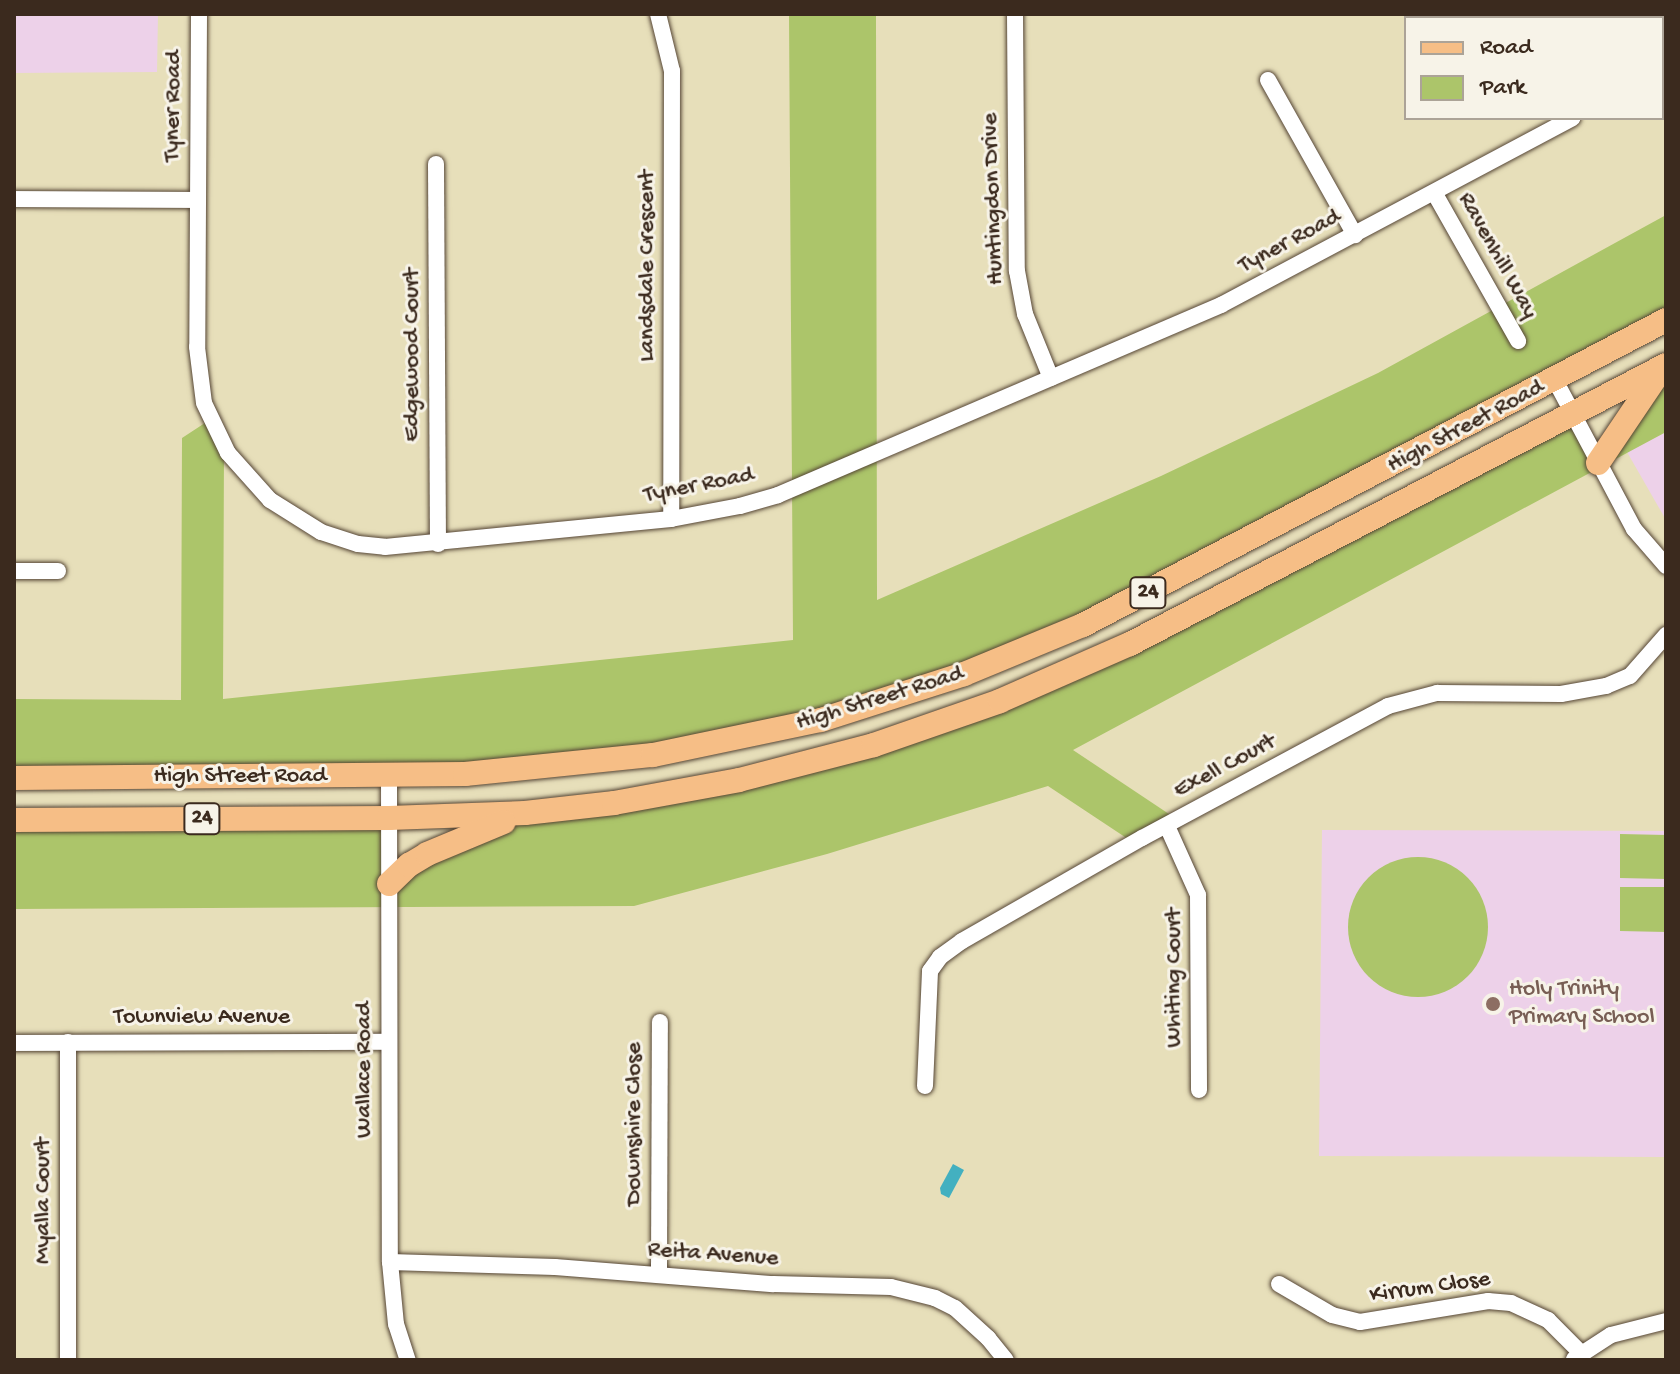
<!DOCTYPE html>
<html>
<head>
<meta charset="utf-8">
<style>
	body { margin:0 }
	#map { position:relative; width:1680px; height:1374px; overflow:hidden; background:#e7dfba; font-family:"Gochi Hand",sans-serif }
	div>[style] { position:absolute }
	.built>* { inset:0; background:#edd1e9 }
	.green>* { inset:0; background:#acc56a }
	.round { border-radius:50% }
	.water>* { inset:0; background:#43b0c0 }
	.roads { filter:drop-shadow(0 0 2px #554535) drop-shadow(0 0 2px #554535) }
	.street>* { height:16px; margin:-8px; padding:0 8px; transform-origin:8px; border-radius:8px; background:#fff }
	.primary>* { height:24px; margin:-12px; padding:0 12px; transform-origin:12px; border-radius:12px; background:#f6be86 }
	.dots>* { width:22px; height:22px; translate:-50% -50%; box-sizing:border-box; border:4px solid #f7f3e8; border-radius:50% }
	span { translate:-50% -50%; white-space:nowrap; text-align:center; line-height:1.15; -webkit-text-stroke:6px #f7f3e8; paint-order:stroke }
	.shield-label span { padding:2px 6px; background:#f7f3e8; border:2px solid; border-radius:6px; -webkit-text-stroke-width:0 }
	.shield-label { font-size:22px; color:#3b2a1e; font-weight:700 }
	.street-label { font-size:24px; color:#3b2a1e }
	.education-label { font-size:24px; color:#785e54 }
	.left { translate:0 -50%; text-align:left }
	.frame { position:absolute; inset:0; border:16px solid #3b2a1e; pointer-events:none }
	.legend { position:absolute; left:1404px; top:16px; width:260px; height:104px; box-sizing:border-box; background:#f7f3e8; border:2px solid #aca397; margin:0; padding:10px 14px; list-style:none; font-size:24px; color:#3b2a1e }
	.legend li { display:flex; align-items:center; gap:16px; height:40px }
	.legend b { width:40px; border:2px solid #aca397 }
</style>
</head>
<body>
<div id="map">
	<div class="built">
		<div style="clip-path:polygon(14px 14px,158px 14px,157px 72px,14px 73px)"></div>
		<div style="clip-path:polygon(1666px 432px,1666px 520px,1627px 452px)"></div>
		<div style="clip-path:polygon(1322px 830px,1666px 831px,1666px 1157px,1319px 1156px)"></div>
	</div>
	<div class="green">
		<div style="clip-path:polygon(789px 14px,876px 14px,877px 600px,1161px 476px,1378px 373px,1666px 215px,1666px 320px,964px 674px,588px 763px,14px 778px,14px 699px,181px 700px,182px 438px,211px 419px,224px 447px,223px 699px,793px 640px)"></div>
		<div style="clip-path:polygon(1666px 365px,1666px 432px,1073px 750px,1178px 820px,1134px 843px,1048px 786px,827px 854px,634px 906px,14px 909px,14px 820px,389px 818px,389px 883px,525px 813px,614px 803px,949px 722px,1572px 413px,1597px 462px)"></div>
		<div style="clip-path:polygon(1620px 834px,1666px 835px,1666px 879px,1620px 878px)"></div>
		<div class="round" style="left:1348px;top:857px;width:140px;height:140px"></div>
		<div style="clip-path:polygon(1620px 887px,1666px 887px,1666px 932px,1620px 931px)"></div>
	</div>
	<div class="water">
		<div style="clip-path:polygon(953px 1164px,964px 1170px,949px 1198px,941px 1194px,940px 1188px)"></div>
	</div>
	<div class="roads">
		<div class="street">
			<div style="left:199px;top:14px;width:333px;rotate:90.3deg"></div>
			<div style="left:197px;top:347px;width:56px;rotate:82.9deg"></div>
			<div style="left:204px;top:403px;width:55px;rotate:64.4deg"></div>
			<div style="left:228px;top:453px;width:63px;rotate:48.2deg"></div>
			<div style="left:270px;top:500px;width:60px;rotate:32.1deg"></div>
			<div style="left:321px;top:532px;width:39px;rotate:18deg"></div>
			<div style="left:358px;top:544px;width:27px;rotate:6deg"></div>
			<div style="left:385px;top:547px;width:287px;rotate:-5.6deg"></div>
			<div style="left:671px;top:519px;width:70px;rotate:-10.7deg"></div>
			<div style="left:740px;top:506px;width:40px;rotate:-16deg"></div>
			<div style="left:778px;top:495px;width:482px;rotate:-23.2deg"></div>
			<div style="left:1221px;top:305px;width:398px;rotate:-28deg"></div>
			<div style="left:658px;top:14px;width:59px;rotate:76.2deg"></div>
			<div style="left:672px;top:71px;width:448px;rotate:90.1deg"></div>
			<div style="left:1015px;top:14px;width:257px;rotate:89.6deg"></div>
			<div style="left:1017px;top:271px;width:44px;rotate:79.5deg"></div>
			<div style="left:1025px;top:314px;width:69px;rotate:67.9deg"></div>
			<div style="left:1522px;top:14px;width:4px;rotate:63deg"></div>
			<div style="left:1662px;top:69px;width:5px;rotate:-37deg"></div>
			<div style="left:1268px;top:80px;width:178px;rotate:60.7deg"></div>
			<div style="left:436px;top:164px;width:380px;rotate:89.7deg"></div>
			<div style="left:1435px;top:194px;width:169px;rotate:60.5deg"></div>
			<div style="left:14px;top:199px;width:183px;rotate:0.3deg"></div>
			<div style="left:1555px;top:380px;width:169px;rotate:62.1deg"></div>
			<div style="left:1634px;top:529px;width:49px;rotate:49.1deg"></div>
			<div style="left:14px;top:571px;width:44px"></div>
			<div style="left:389px;top:776px;width:486px;rotate:89.9deg"></div>
			<div style="left:390px;top:1262px;width:62px;rotate:84.5deg"></div>
			<div style="left:396px;top:1324px;width:38px;rotate:72deg"></div>
			<div style="left:1167px;top:826px;width:76px;rotate:65.8deg"></div>
			<div style="left:1198px;top:895px;width:195px;rotate:89.7deg"></div>
			<div style="left:14px;top:1043px;width:375px;rotate:-0.2deg"></div>
			<div style="left:925px;top:1086px;width:115px;rotate:-87.5deg"></div>
			<div style="left:930px;top:971px;width:17px;rotate:-54deg"></div>
			<div style="left:940px;top:957px;width:27px;rotate:-36deg"></div>
			<div style="left:962px;top:941px;width:207px;rotate:-29.8deg"></div>
			<div style="left:1142px;top:838px;width:279px;rotate:-28.2deg"></div>
			<div style="left:1388px;top:706px;width:51px;rotate:-14.9deg"></div>
			<div style="left:1437px;top:693px;width:124px;rotate:0.5deg"></div>
			<div style="left:1561px;top:694px;width:46px;rotate:-10.1deg"></div>
			<div style="left:1606px;top:686px;width:26px;rotate:-23deg"></div>
			<div style="left:1630px;top:676px;width:55px;rotate:-48.7deg"></div>
			<div style="left:390px;top:1262px;width:165px;rotate:1.7deg"></div>
			<div style="left:555px;top:1267px;width:219px;rotate:4.5deg"></div>
			<div style="left:773px;top:1284px;width:118px;rotate:1.5deg"></div>
			<div style="left:891px;top:1287px;width:45px;rotate:14deg"></div>
			<div style="left:935px;top:1298px;width:22px;rotate:27deg"></div>
			<div style="left:955px;top:1308px;width:45px;rotate:42.3deg"></div>
			<div style="left:988px;top:1338px;width:28px;rotate:51deg"></div>
			<div style="left:659px;top:1275px;width:253px;rotate:-89.8deg"></div>
			<div style="left:1279px;top:1284px;width:61px;rotate:30.3deg"></div>
			<div style="left:1332px;top:1315px;width:29px;rotate:14deg"></div>
			<div style="left:1360px;top:1322px;width:130px;rotate:-9.3deg"></div>
			<div style="left:1488px;top:1301px;width:23px;rotate:5deg"></div>
			<div style="left:1511px;top:1303px;width:41px;rotate:24.7deg"></div>
			<div style="left:1548px;top:1320px;width:45px;rotate:45deg"></div>
			<div style="left:1574px;top:1359px;width:44px;rotate:-33deg"></div>
			<div style="left:1611px;top:1335px;width:57px;rotate:-14.3deg"></div>
			<div style="left:68px;top:1360px;width:318px;rotate:-90deg"></div>
		</div>
		<div class="primary">
			<div style="left:1598px;top:463px;width:111px;rotate:-56deg"></div>
			<div style="left:14px;top:778px;width:451px;rotate:-0.5deg"></div>
			<div style="left:465px;top:774px;width:189px;rotate:-5.8deg"></div>
			<div style="left:653px;top:755px;width:172px;rotate:-11.8deg"></div>
			<div style="left:821px;top:720px;width:150px;rotate:-17.8deg"></div>
			<div style="left:964px;top:674px;width:129px;rotate:-22.4deg"></div>
			<div style="left:1083px;top:625px;width:658px;rotate:-27.62deg"></div>
			<div style="left:14px;top:820px;width:375px;rotate:-0.3deg"></div>
			<div style="left:389px;top:818px;width:136px;rotate:-2.1deg"></div>
			<div style="left:525px;top:813px;width:90px;rotate:-6.4deg"></div>
			<div style="left:614px;top:803px;width:127px;rotate:-10.4deg"></div>
			<div style="left:739px;top:780px;width:139px;rotate:-14.5deg"></div>
			<div style="left:874px;top:745px;width:133px;rotate:-19.2deg"></div>
			<div style="left:1000px;top:701px;width:142px;rotate:-23.7deg"></div>
			<div style="left:1130px;top:644px;width:604px;rotate:-27.5deg"></div>
			<div style="left:389px;top:884px;width:28px;rotate:-44deg"></div>
			<div style="left:409px;top:865px;width:21px;rotate:-31deg"></div>
			<div style="left:427px;top:854px;width:83px;rotate:-22.6deg"></div>
		</div>
	</div>
	<div class="dots">
		<div style="left:1493px;top:1004px;background:#8d6e63"></div>
	</div>
	<div class="shield-label">
		<span style="left:1148px;top:593px">24</span>
		<span style="left:202px;top:819px">24</span>
	</div>
	<div class="street-label">
		<span style="left:174px;top:106px;rotate:-89deg">Tyner Road</span>
		<span style="left:994px;top:199px;rotate:-92deg">Huntingdon Drive</span>
		<span style="left:1290px;top:242px;rotate:-28deg">Tyner Road</span>
		<span style="left:1497px;top:256px;rotate:61deg">Ravenhill Way</span>
		<span style="left:648px;top:266px;rotate:-90deg">Landsdale Crescent</span>
		<span style="left:413px;top:355px;rotate:-90deg">Edgewood Court</span>
		<span style="left:1466px;top:427px;rotate:-28deg">High Street Road</span>
		<span style="left:699px;top:486px;rotate:-11deg">Tyner Road</span>
		<span style="left:880px;top:699px;rotate:-17deg">High Street Road</span>
		<span style="left:1225px;top:767px;rotate:-28deg">Exell Court</span>
		<span style="left:240px;top:777px">High Street Road</span>
		<span style="left:1175px;top:978px;rotate:-90deg">Whiting Court</span>
		<span style="left:202px;top:1018px">Townview Avenue</span>
		<span style="left:365px;top:1070px;rotate:-90deg">Wallace Road</span>
		<span style="left:635px;top:1124px;rotate:-90deg">Downshire Close</span>
		<span style="left:44px;top:1201px;rotate:-90deg">Myalla Court</span>
		<span style="left:713px;top:1255px;rotate:4deg">Reita Avenue</span>
		<span style="left:1430px;top:1288px;rotate:-8deg">Kirrum Close</span>
	</div>
	<div class="education-label">
		<span class="left" style="left:1509px;top:1004px">Holy Trinity<br>Primary School</span>
	</div>
	<div class="frame"></div>
	<ul class="legend">
	<li><b style="height:10px;background:#f6be86"></b>Road</li>
	<li><b style="height:22px;background:#acc56a"></b>Park</li>
	</ul>
</div>
</body>
</html>
